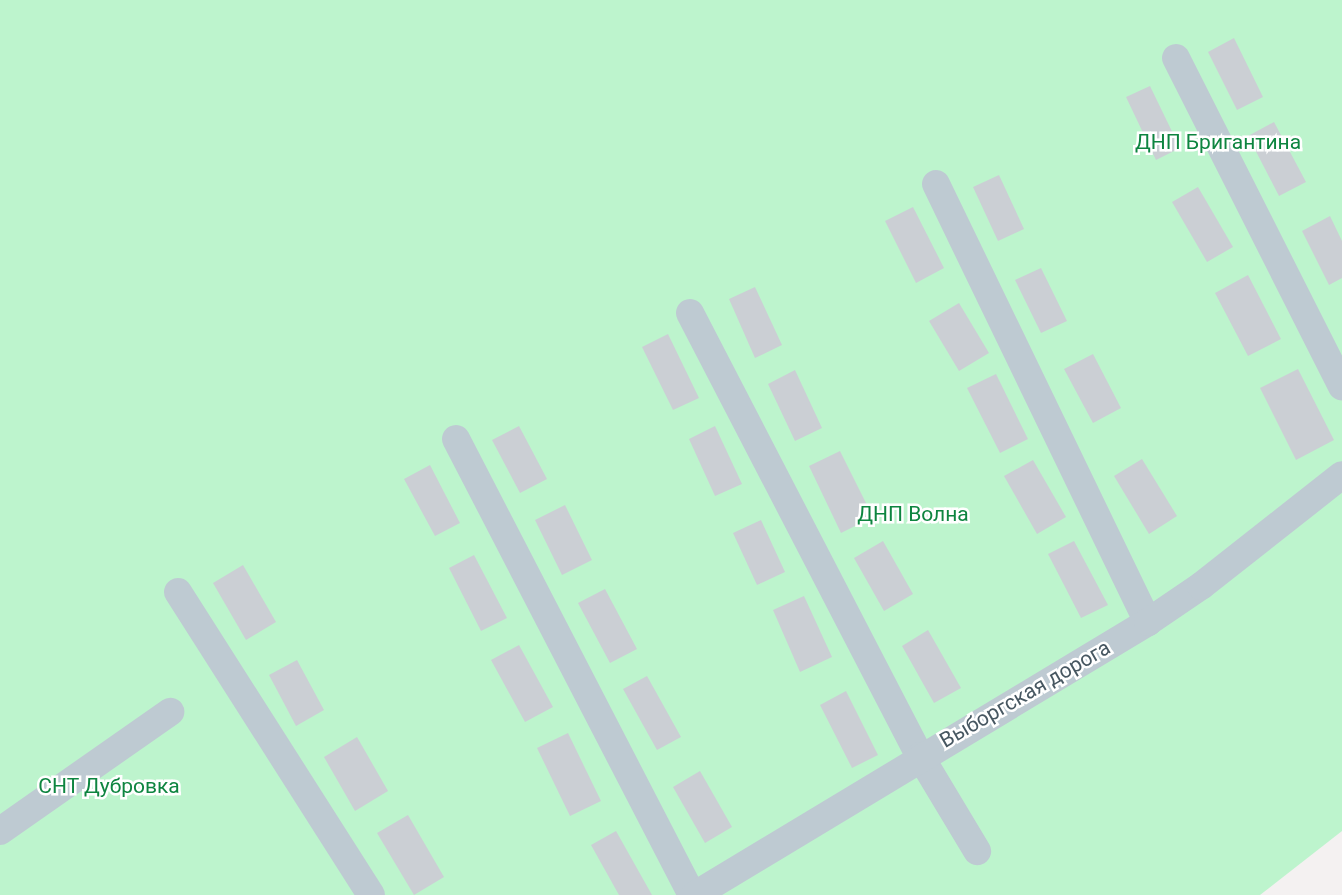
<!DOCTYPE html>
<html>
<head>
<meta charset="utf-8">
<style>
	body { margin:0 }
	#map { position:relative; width:1342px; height:895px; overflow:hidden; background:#f4f1f1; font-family:Roboto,sans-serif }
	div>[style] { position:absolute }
	.green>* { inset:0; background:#bdf4cd }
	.building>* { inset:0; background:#cbcfd4 }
	.minor>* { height:28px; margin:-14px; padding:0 14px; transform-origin:14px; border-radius:14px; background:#becad2 }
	span { translate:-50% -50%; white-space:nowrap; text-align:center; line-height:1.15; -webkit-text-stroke:5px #fff; paint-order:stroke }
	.park-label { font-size:21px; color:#0e8540 }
	.street-label { font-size:21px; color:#475761 }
</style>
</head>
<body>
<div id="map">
	<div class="green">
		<div style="clip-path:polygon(0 0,1342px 0,1342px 831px,1260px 895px,0 895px)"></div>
	</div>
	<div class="building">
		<div style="clip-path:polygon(1234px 38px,1263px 97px,1237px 110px,1208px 52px)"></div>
		<div style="clip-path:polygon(1150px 86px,1180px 148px,1156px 160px,1126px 97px)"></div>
		<div style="clip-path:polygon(1274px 122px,1306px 182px,1279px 196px,1248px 136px)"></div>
		<div style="clip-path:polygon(999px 175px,1024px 229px,998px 241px,973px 187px)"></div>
		<div style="clip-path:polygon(1198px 187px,1233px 247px,1207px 262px,1172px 202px)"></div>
		<div style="clip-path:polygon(913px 207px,944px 268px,916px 283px,885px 221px)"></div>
		<div style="clip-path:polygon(1330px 216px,1342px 241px,1342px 278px,1329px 285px,1302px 231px)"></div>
		<div style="clip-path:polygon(1041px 268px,1067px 321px,1041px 333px,1015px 280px)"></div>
		<div style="clip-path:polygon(1248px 275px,1281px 339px,1248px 356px,1215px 293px)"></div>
		<div style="clip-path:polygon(755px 287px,782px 345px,755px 358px,729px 299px)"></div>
		<div style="clip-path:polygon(959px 303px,989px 353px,959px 371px,929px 321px)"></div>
		<div style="clip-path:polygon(668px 334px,699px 398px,673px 410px,642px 347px)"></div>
		<div style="clip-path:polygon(1093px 354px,1121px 408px,1093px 423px,1064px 369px)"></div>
		<div style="clip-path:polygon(1298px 369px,1334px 440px,1296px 460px,1260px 388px)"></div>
		<div style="clip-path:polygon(795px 370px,822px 428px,795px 441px,768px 384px)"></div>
		<div style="clip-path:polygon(996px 374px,1028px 439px,1000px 453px,967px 388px)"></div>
		<div style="clip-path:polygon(519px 426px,547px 479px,520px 493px,492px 440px)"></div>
		<div style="clip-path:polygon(715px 426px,742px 484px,715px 496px,689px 439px)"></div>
		<div style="clip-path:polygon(840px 451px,873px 517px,841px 533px,809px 466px)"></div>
		<div style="clip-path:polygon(1142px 459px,1177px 516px,1149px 534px,1114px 476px)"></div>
		<div style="clip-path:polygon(1033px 460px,1066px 517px,1037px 534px,1004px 476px)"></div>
		<div style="clip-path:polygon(430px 465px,460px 523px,435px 536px,404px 479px)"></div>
		<div style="clip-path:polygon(565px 505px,592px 560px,562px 575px,535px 520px)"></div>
		<div style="clip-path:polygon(761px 520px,785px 572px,757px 585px,733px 533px)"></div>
		<div style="clip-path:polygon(883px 541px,913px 594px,884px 611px,854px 558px)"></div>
		<div style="clip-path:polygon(1074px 541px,1108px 605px,1081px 618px,1048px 554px)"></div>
		<div style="clip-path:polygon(474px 555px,507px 618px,481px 631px,449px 568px)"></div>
		<div style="clip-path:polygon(243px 565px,276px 622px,246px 640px,213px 583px)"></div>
		<div style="clip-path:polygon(605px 589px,637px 649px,610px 663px,578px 603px)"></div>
		<div style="clip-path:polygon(804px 596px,832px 657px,800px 672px,773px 610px)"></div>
		<div style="clip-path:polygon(928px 630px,961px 688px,934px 703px,902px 646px)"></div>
		<div style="clip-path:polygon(519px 645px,553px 707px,525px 722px,491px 660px)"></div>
		<div style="clip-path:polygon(297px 660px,324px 710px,296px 726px,269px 675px)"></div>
		<div style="clip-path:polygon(647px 676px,681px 737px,657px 750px,623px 689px)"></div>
		<div style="clip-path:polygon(846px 691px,878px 755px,852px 768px,820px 705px)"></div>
		<div style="clip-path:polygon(568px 733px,601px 801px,570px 816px,537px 748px)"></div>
		<div style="clip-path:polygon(357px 737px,388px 791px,355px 811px,324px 757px)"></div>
		<div style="clip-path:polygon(700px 771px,732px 827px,705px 843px,673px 787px)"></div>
		<div style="clip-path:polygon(408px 815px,444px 877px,414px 895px,377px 833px)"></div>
		<div style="clip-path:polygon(616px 831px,652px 895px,619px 895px,591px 845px)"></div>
	</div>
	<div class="minor">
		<div style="left:1176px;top:58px;width:368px;rotate:63.2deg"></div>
		<div style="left:936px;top:184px;width:487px;rotate:64.2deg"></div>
		<div style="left:690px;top:313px;width:499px;rotate:62.6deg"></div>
		<div style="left:920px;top:756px;width:111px;rotate:59deg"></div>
		<div style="left:456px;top:439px;width:513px;rotate:62.64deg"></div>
		<div style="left:178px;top:592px;width:359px;rotate:57.5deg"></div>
		<div style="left:0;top:831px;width:208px;rotate:-35deg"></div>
		<div style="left:695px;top:895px;width:529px;rotate:-31.08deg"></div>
		<div style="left:1148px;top:622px;width:64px;rotate:-34.2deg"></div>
		<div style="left:1201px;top:586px;width:179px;rotate:-38.2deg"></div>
	</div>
	<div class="park-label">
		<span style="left:1218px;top:142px">ДНП Бригантина</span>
		<span style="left:913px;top:514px">ДНП Волна</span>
		<span style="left:109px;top:786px">СНТ Дубровка</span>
	</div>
	<div class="street-label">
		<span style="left:1025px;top:694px;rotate:-30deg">Выборгская дорога</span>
	</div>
</div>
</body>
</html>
